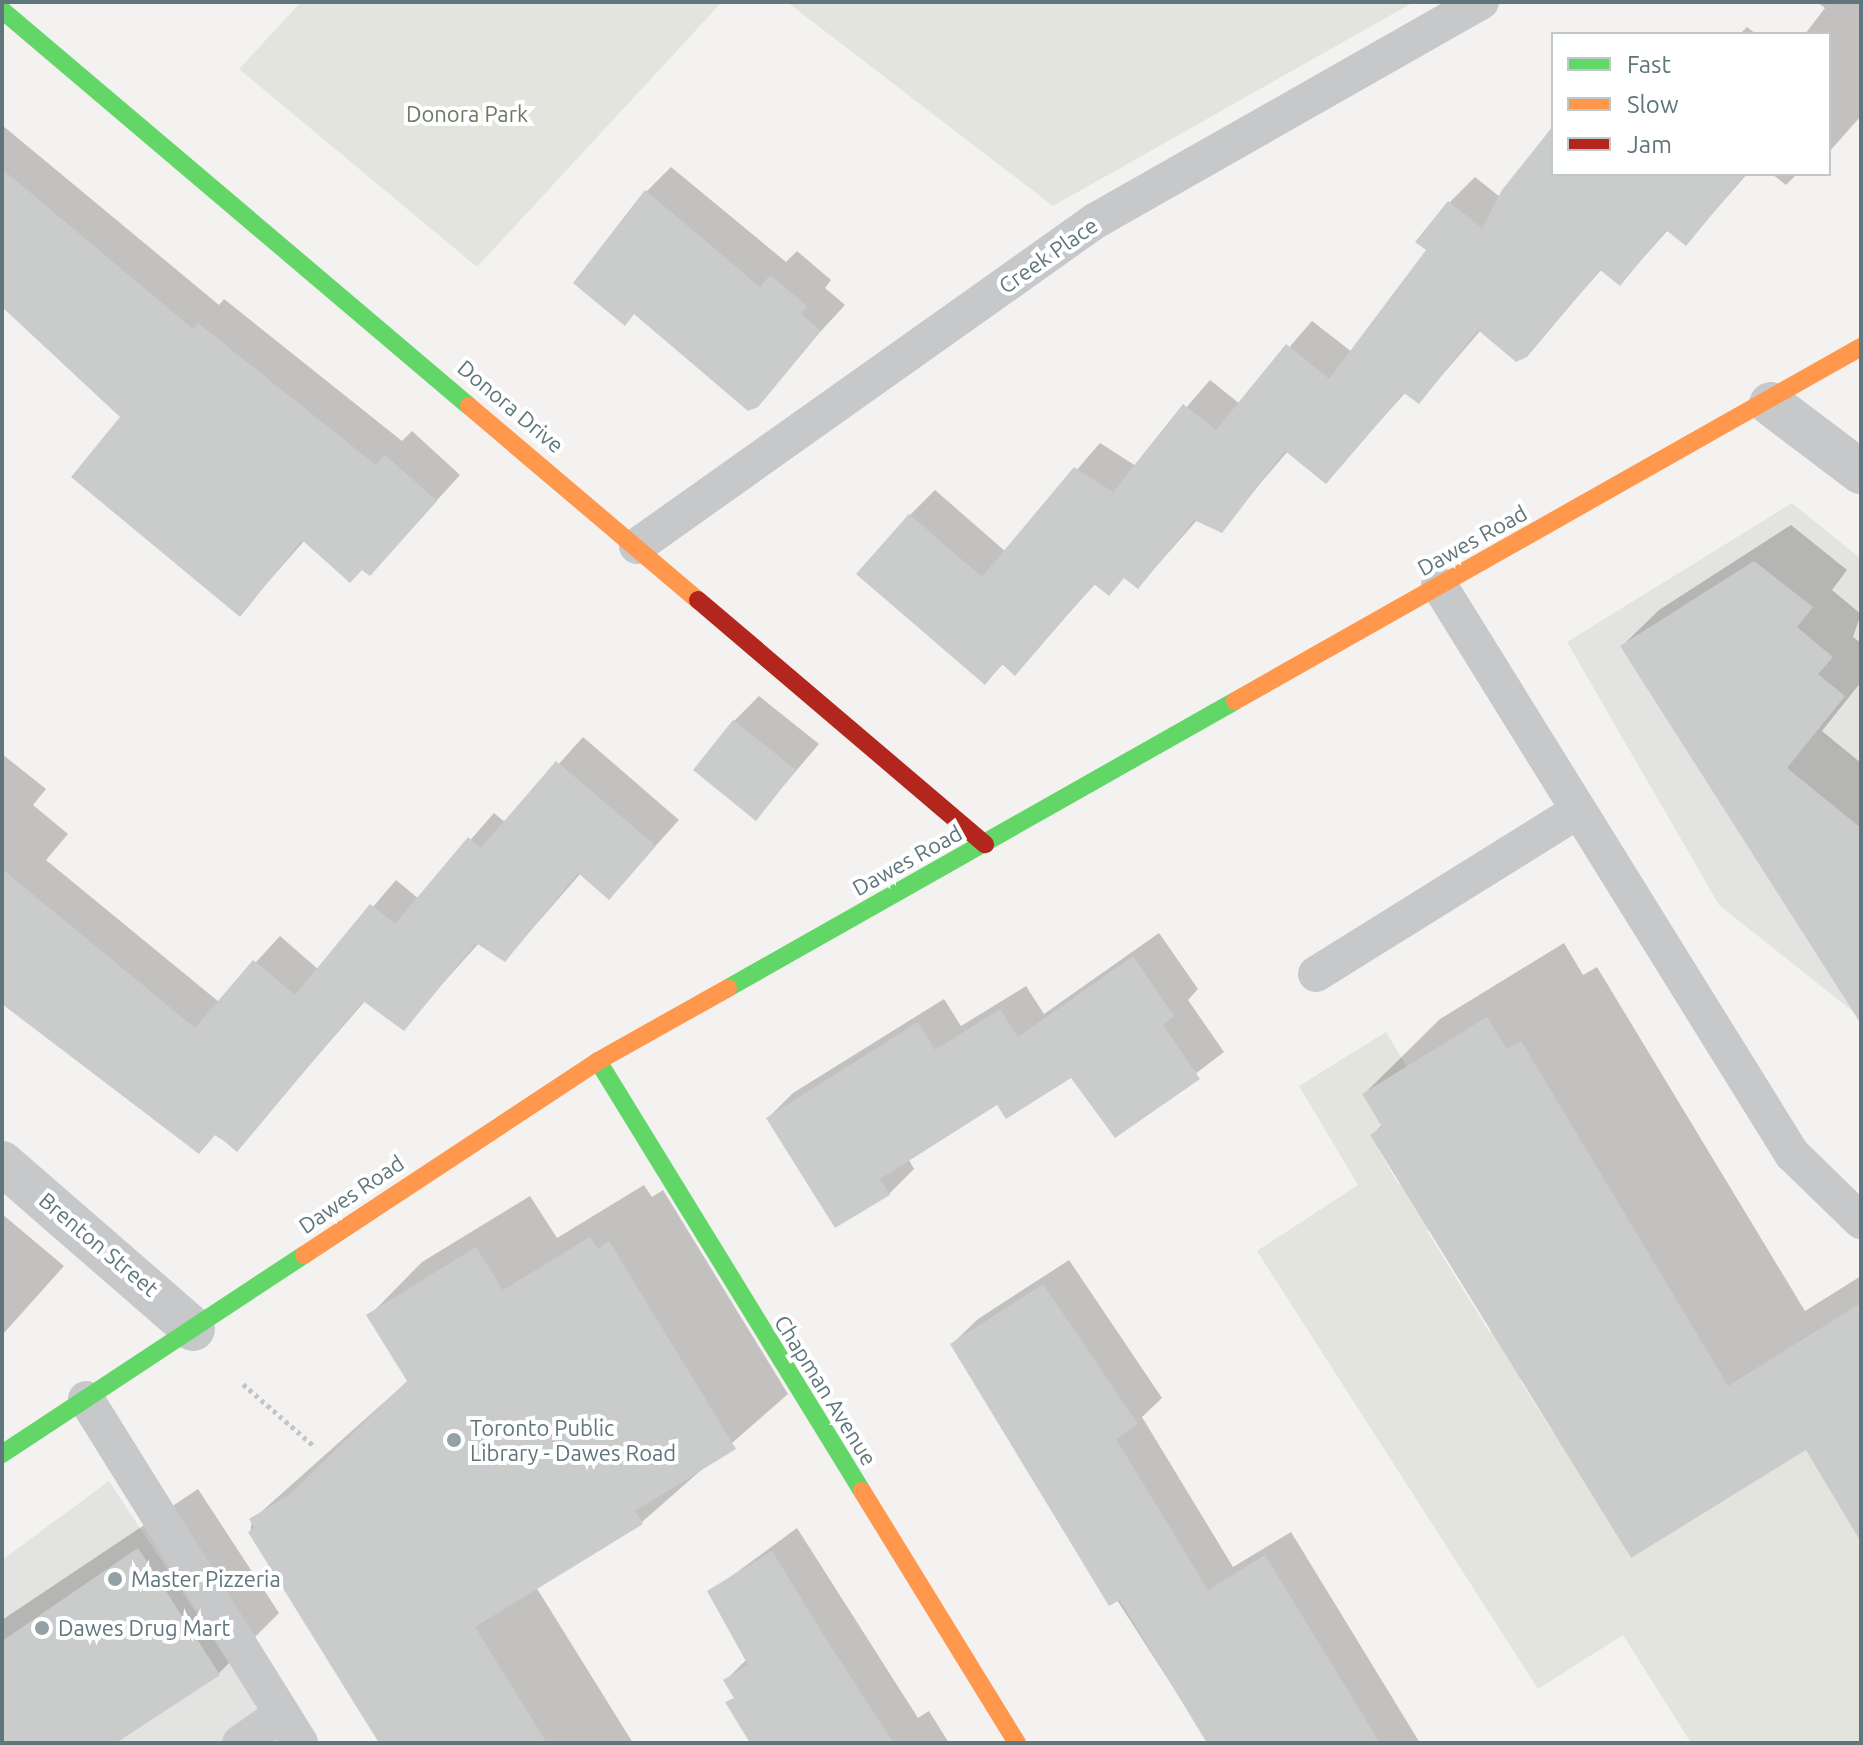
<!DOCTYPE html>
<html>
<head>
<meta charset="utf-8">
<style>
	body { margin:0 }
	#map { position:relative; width:1863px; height:1745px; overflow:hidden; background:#f3f2f0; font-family:Ubuntu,sans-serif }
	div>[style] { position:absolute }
	.built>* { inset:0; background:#e3e4e2 }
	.green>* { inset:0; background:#e2e4dd }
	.shadow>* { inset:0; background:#0003 }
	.building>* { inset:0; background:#cacccb }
	.path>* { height:5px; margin-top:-2.5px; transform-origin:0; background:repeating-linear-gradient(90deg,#c4c6c6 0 4px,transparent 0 8px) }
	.lane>* { height:36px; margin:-18px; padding:0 18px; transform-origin:18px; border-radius:18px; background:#c7c8c9 }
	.street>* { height:44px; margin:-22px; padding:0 22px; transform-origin:22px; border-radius:22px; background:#c7c8c9 }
	.fast>* { height:18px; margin:-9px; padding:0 9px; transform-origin:9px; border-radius:9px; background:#63d668 }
	.slow>* { height:18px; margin:-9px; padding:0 9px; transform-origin:9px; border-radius:9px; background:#ff974d }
	.jam>* { height:18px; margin:-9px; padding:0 9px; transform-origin:9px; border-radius:9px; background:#b3261e }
	.dots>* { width:22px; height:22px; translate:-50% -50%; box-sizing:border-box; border:4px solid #fff; border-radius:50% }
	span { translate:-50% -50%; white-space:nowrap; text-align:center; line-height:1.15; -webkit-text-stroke:8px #fff; paint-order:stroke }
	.park-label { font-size:22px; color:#6b7961 }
	.street-label { font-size:22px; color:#5e767c }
	.poi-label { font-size:22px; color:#5e767c }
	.left { translate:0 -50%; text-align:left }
	.frame { position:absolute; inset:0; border:4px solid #5e767c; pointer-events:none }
	.legend { position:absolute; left:1551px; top:32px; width:280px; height:144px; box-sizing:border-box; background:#fff; border:2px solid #bfc8cb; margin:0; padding:10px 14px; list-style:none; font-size:24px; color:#5e767c }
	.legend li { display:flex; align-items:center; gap:16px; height:40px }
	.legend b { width:40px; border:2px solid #bfc8cb }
</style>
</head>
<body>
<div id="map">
	<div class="built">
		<div style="clip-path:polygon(1792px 503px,1861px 559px,1861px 1018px,1719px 905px,1567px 642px)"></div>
		<div style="clip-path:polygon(109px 1481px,282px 1743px,2px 1743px,2px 1560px)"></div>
	</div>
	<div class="green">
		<div style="clip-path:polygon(301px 2px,722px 2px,477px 267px,239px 69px)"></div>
		<div style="clip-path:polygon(787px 2px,1414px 2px,1053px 206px)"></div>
		<div style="clip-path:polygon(1386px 1032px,1407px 1067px,1362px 1094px,1382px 1127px,1370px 1135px,1399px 1185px,1412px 1178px,1439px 1223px,1427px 1231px,1490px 1333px,1504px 1326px,1532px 1372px,1520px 1380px,1552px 1431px,1562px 1425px,1630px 1558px,1819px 1442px,1861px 1542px,1861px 1743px,1691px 1743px,1623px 1635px,1538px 1689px,1257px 1251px,1358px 1185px,1299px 1086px)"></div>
	</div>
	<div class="shadow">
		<div style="clip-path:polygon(1817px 2px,1861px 2px,1861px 116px,1829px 152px,1829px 34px,1805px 34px,1825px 8px)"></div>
		<div style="clip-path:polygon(1747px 27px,1756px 34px,1740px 34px)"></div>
		<div style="clip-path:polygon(2px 125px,219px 305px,224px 299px,402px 441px,412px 431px,460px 475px,370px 574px,305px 540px,240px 614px,123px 417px,2px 303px)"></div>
		<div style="clip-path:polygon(1553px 130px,1553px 174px,1747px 174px,1686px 244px,1668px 230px,1620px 284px,1602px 269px,1526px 355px,1481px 330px,1419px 402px,1406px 392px,1326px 481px,1288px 451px,1221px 530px,1198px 519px,1138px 587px,1126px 576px,1096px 583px,1015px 673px,1004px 663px,985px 683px,910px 515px,935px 490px,1006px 552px,1100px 443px,1136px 466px,1210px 380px,1240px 404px,1312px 321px,1352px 352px,1429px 250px,1418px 241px,1450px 202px,1475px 177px,1500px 197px)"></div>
		<div style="clip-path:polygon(671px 167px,786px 262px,797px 251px,831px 280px,825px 288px,845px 305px,773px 383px,646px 192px)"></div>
		<div style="clip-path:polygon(1772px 174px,1797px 174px,1786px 185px)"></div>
		<div style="clip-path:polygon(1791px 525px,1847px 570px,1832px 590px,1861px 614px,1853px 637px,1861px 643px,1861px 682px,1822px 731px,1861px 763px,1861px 993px,1622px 646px,1659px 610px)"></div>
		<div style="clip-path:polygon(759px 696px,819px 744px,756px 818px,734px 721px)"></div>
		<div style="clip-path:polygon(583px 737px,679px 820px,609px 897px,581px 873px,505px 960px,479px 943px,403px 1028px,365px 1001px,237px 1149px,2px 1000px,2px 754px,46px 789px,33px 805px,68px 834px,46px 860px,219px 1002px,280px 936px,319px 970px,396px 880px,419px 899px,494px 813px,506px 823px)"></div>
		<div style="clip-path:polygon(1159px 933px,1198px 989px,1188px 1000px,1224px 1052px,1115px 1135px,1071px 1075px,998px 1102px,909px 1160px,914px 1169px,889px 1194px,768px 1118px,793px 1093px,944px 999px,961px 1026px,1026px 986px,1044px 1014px)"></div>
		<div style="clip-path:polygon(1564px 943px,1583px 975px,1597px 967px,1805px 1311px,1861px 1276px,1861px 1537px,1807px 1447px,1372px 1135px,1383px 1124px,1364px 1094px,1440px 1019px)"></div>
		<div style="clip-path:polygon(644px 1185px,652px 1197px,663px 1190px,788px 1394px,642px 1522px,536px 1587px,633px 1743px,381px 1743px,250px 1533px,252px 1520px,409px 1380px,369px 1316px,422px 1262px,530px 1196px,557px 1238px)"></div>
		<div style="clip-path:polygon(2px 1214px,64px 1266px,4px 1333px,2px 1332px)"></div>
		<div style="clip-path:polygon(1069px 1260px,1162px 1398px,1142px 1417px,1233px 1567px,1291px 1532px,1420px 1743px,1209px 1743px,952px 1344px,978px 1319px)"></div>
		<div style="clip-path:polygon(198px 1489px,279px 1613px,219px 1673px,113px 1743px,2px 1743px,2px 1620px)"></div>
		<div style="clip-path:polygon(797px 1528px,918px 1718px,929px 1711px,949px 1743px,774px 1743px,726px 1680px,748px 1658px,710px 1592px)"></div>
	</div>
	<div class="building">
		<div style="clip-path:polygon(1553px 126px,1553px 174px,1745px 174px,1686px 246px,1666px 230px,1620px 286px,1600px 270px,1527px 357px,1516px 362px,1478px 330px,1419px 404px,1404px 393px,1326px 484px,1285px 451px,1222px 533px,1194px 520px,1138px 589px,1124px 578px,1109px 596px,1094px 584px,1015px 676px,1002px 664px,985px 685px,856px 574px,909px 514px,982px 577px,1074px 467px,1113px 492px,1183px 404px,1216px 430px,1286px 344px,1329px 379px,1426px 250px,1415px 242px,1448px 201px,1482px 228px,1502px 190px)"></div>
		<div style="clip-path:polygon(2px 169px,193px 329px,198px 323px,376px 465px,385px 455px,437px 501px,370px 576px,362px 570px,350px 583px,302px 540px,240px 617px,71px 477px,120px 417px,2px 307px)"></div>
		<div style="clip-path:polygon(645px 190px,760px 287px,770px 275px,807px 306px,801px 314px,821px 331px,758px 407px,748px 411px,634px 314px,625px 326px,573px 283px)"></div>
		<div style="clip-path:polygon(1754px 561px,1813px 607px,1797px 627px,1833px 657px,1818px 674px,1845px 696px,1787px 768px,1861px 828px,1861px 1024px,1620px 646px)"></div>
		<div style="clip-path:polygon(733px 720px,796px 770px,756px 821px,693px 770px)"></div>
		<div style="clip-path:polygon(556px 761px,656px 846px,609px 900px,578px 873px,505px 962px,476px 943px,404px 1031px,363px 1001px,237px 1152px,216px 1134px,199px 1154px,2px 1004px,2px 869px,195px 1028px,253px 960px,295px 995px,370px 904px,395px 924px,468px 837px,481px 848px)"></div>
		<div style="clip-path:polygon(1133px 956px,1174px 1016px,1163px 1025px,1200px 1079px,1115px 1138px,1071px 1078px,1006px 1119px,997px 1105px,880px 1179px,890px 1195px,835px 1228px,766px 1118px,918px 1022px,935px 1050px,1000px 1009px,1018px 1037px)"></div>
		<div style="clip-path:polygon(1487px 1017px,1507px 1049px,1521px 1041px,1728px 1386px,1861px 1303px,1861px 1542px,1806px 1450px,1631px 1558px,1370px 1135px,1382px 1127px,1362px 1094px)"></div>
		<div style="clip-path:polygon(590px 1237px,598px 1249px,609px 1241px,736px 1449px,635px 1511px,643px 1524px,475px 1627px,547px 1743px,379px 1743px,248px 1532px,255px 1528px,249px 1519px,289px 1495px,407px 1381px,366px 1315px,476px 1247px,503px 1290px)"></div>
		<div style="clip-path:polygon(1043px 1284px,1138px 1424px,1116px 1439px,1208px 1590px,1265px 1555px,1380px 1743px,1207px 1743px,1120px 1600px,1109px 1606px,950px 1344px)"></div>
		<div style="clip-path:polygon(138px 1548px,220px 1675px,116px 1743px,2px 1743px,2px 1641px)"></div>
		<div style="clip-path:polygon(772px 1551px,831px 1647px,894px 1743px,750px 1743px,725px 1702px,734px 1698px,723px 1680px,748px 1665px,707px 1591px)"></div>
	</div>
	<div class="path">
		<div style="left:243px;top:1384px;width:96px;rotate:41.2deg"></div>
	</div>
	<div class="lane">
		<div style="left:637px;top:546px;width:562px;rotate:-35.36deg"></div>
		<div style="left:1095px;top:221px;width:444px;rotate:-29.6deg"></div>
		<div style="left:1439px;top:585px;width:670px;rotate:58.19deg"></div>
		<div style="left:1792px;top:1154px;width:96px;rotate:44.2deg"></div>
		<div style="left:1316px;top:974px;width:306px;rotate:-31.9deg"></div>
		<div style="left:86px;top:1399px;width:405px;rotate:58.1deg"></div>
		<div style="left:240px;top:1743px;width:51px;rotate:-34.6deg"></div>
	</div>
	<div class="street">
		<div style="left:1771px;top:404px;width:113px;rotate:37.1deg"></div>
		<div style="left:2px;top:1163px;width:253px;rotate:41deg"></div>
	</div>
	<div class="fast">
		<div style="left:2px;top:10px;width:612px;rotate:40.3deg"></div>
		<div style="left:728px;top:988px;width:583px;rotate:-29.51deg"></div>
		<div style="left:598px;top:1061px;width:505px;rotate:58.45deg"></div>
		<div style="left:2px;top:1454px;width:362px;rotate:-33.4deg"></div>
	</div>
	<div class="slow">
		<div style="left:469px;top:406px;width:300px;rotate:40.3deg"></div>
		<div style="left:1235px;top:701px;width:719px;rotate:-29.49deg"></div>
		<div style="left:304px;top:1255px;width:352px;rotate:-33.4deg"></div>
		<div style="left:598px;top:1061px;width:149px;rotate:-29.3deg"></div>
		<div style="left:862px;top:1491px;width:296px;rotate:58.4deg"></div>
	</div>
	<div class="jam">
		<div style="left:698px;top:600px;width:377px;rotate:40.4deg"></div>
	</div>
	<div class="dots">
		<div style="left:454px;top:1440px;background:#92a1a5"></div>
		<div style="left:115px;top:1579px;background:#92a1a5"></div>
		<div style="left:42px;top:1628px;background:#92a1a5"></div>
	</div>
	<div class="park-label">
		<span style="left:467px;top:114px">Donora Park</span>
	</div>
	<div class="street-label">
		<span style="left:1048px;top:255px;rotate:-35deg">Creek Place</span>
		<span style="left:511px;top:406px;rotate:40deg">Donora Drive</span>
		<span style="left:1472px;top:540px;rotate:-29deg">Dawes Road</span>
		<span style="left:907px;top:860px;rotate:-29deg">Dawes Road</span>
		<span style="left:351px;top:1194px;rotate:-34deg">Dawes Road</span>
		<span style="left:99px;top:1244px;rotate:40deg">Brenton Street</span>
		<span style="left:826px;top:1390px;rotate:58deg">Chapman Avenue</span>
	</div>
	<div class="poi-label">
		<span class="left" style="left:470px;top:1440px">Toronto Public<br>Library - Dawes Road</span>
		<span class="left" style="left:131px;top:1579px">Master Pizzeria</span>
		<span class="left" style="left:58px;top:1628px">Dawes Drug Mart</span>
	</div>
	<div class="frame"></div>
	<ul class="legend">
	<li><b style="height:10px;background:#63d668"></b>Fast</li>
	<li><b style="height:10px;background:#ff974d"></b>Slow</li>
	<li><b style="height:10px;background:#b3261e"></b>Jam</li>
	</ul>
</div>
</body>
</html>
